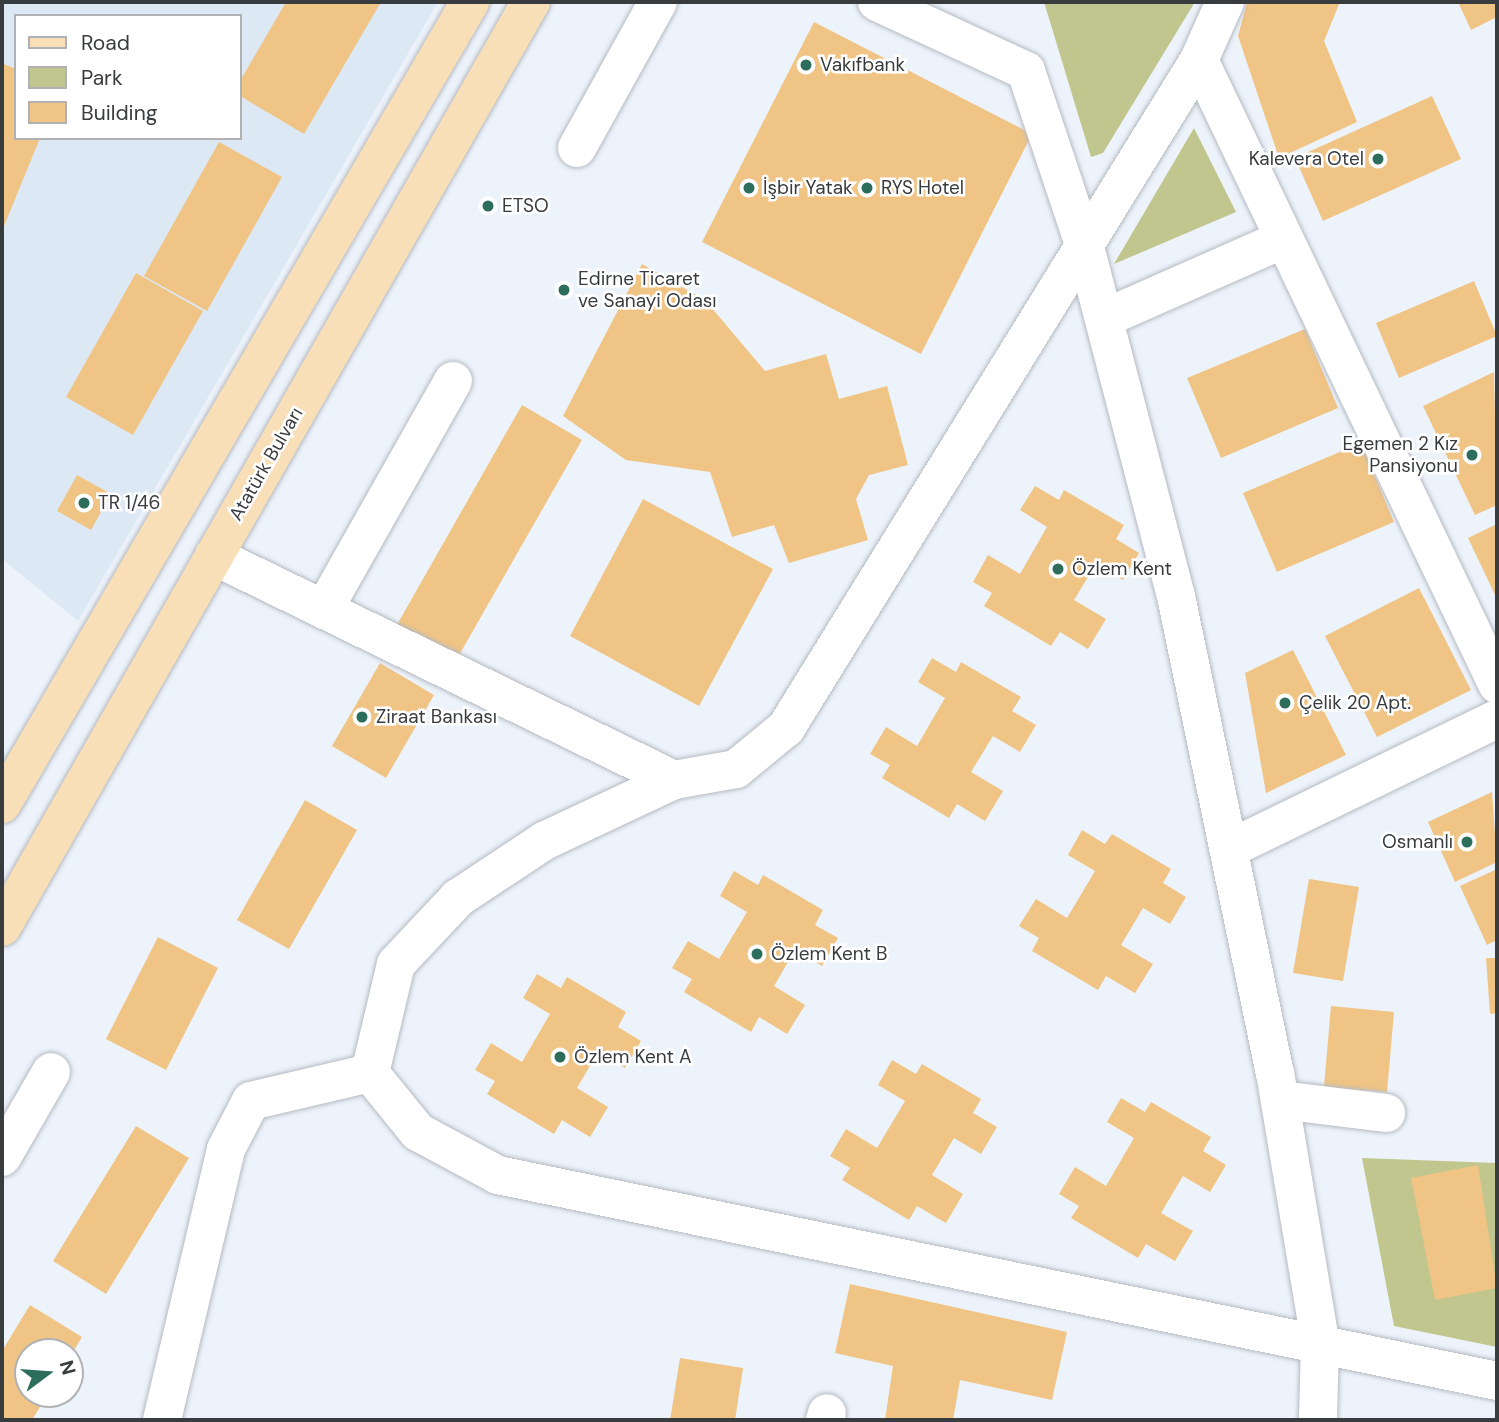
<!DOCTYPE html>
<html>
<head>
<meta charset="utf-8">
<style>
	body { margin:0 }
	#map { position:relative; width:1499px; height:1422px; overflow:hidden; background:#edf3fb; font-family:"DM Sans",sans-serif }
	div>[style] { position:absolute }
	.built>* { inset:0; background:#dde8f5 }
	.green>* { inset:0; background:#c1c68e }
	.building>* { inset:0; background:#efc485 }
	.roads { filter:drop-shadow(0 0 2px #b5bac2) drop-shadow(0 0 2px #b5bac2) }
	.minor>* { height:38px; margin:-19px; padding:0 19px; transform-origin:19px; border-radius:19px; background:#fff }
	.major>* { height:38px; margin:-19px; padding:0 19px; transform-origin:19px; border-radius:19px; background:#f8dfb7 }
	.dots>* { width:19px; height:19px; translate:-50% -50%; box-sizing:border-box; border:4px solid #fff; border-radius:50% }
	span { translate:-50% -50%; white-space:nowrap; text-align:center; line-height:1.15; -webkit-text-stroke:5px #fff; paint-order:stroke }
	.poi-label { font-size:19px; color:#393c3f }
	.left { translate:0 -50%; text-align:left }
	.right { translate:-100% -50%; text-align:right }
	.street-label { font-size:19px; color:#393c3f }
	.frame { position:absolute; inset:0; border:4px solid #393c3f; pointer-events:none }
	.legend { position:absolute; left:14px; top:14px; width:228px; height:126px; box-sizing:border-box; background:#fff; border:2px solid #b0b1b2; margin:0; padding:9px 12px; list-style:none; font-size:21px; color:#393c3f }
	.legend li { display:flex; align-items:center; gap:14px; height:35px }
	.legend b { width:35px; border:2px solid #b0b1b2 }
	.north { position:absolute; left:14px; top:1338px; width:70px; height:70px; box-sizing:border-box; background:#fff; border:2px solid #b0b1b2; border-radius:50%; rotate:74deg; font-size:19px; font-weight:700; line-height:28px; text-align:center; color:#393c3f }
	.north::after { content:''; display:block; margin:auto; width:24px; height:32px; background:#2d6d5c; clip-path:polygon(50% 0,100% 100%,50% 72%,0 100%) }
</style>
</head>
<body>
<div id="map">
	<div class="built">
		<div style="clip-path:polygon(evenodd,2px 2px,438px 2px,78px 621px,2px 559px,2px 2px,16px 16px,240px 16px,240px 138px,16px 138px,16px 16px)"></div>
	</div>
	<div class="green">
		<div style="clip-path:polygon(1044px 2px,1195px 2px,1103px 153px,1091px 157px)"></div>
		<div style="clip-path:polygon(1194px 128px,1236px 212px,1114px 264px)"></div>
		<div style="clip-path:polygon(1362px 1158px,1497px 1163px,1497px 1347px,1394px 1326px)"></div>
	</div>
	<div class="building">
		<div style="clip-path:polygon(286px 2px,381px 2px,304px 134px,240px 96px,240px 81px)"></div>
		<div style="clip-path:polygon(1247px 2px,1340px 2px,1324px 41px,1357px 122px,1279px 158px,1238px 36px)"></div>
		<div style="clip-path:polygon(1458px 2px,1497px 2px,1497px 17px,1471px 30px)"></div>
		<div style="clip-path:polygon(814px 22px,1032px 134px,921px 354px,702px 242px)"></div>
		<div style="clip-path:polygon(4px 64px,16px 69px,16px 138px,40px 138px,2px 231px)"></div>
		<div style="clip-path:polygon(1432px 96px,1461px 159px,1323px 221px,1295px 158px)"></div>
		<div style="clip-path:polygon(219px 142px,282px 177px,207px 311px,144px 276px)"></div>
		<div style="clip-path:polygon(642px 264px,705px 300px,765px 371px,826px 354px,839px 399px,887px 386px,908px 465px,869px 475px,856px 499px,868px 540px,789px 563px,774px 525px,732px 537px,710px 472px,626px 460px,563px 416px)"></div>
		<div style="clip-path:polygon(136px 273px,203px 311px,133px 435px,66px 397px)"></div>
		<div style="clip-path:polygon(1474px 281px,1497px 336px,1399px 378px,1376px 323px)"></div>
		<div style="clip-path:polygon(1305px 329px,1338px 408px,1221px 458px,1187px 378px)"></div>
		<div style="clip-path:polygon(1494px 372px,1497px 505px,1475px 515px,1423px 406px)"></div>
		<div style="clip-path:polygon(522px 405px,582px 440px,454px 664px,394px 630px)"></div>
		<div style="clip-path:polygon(1361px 443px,1394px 522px,1277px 572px,1243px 493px)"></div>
		<div style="clip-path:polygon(77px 475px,111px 494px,91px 530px,57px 511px)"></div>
		<div style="clip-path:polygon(1035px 486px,1059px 500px,1064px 490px,1124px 525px,1116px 539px,1139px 553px,1123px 580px,1096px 564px,1074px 600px,1106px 619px,1088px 649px,1060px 632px,1051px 646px,984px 606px,992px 593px,973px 582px,988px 555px,1020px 574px,1047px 527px,1020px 510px)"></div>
		<div style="clip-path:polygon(643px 499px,773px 569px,699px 706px,570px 636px)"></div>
		<div style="clip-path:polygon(1497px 524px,1497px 599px,1468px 538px)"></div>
		<div style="clip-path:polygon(1419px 588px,1471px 690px,1377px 737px,1325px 636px)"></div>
		<div style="clip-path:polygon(1293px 650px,1346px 755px,1266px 793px,1245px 673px)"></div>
		<div style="clip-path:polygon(932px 658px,956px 672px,961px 662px,1021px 697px,1012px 711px,1036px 725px,1020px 752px,993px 736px,971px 772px,1003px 791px,985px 821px,957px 804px,949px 818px,882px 778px,890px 765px,870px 754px,886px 727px,917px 746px,945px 698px,918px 682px)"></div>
		<div style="clip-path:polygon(380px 663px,434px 695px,386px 778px,332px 746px)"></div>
		<div style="clip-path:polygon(1492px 792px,1497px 862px,1455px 882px,1428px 822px)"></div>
		<div style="clip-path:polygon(305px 800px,357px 830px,289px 949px,237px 920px)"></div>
		<div style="clip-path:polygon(1082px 830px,1105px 844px,1112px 834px,1171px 869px,1163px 883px,1186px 897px,1170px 924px,1143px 908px,1121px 945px,1153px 964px,1135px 993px,1106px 976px,1098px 990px,1032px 951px,1039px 938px,1019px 926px,1036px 899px,1067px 918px,1095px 871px,1068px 855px)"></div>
		<div style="clip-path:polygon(1497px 869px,1497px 940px,1487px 945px,1460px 886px)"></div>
		<div style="clip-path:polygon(734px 871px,758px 885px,763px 875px,823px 910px,815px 925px,838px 938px,822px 966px,795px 950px,774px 986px,805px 1005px,787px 1034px,759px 1017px,751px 1032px,684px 992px,692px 979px,672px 968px,688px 941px,719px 959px,747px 912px,720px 896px)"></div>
		<div style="clip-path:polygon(1309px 879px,1359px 887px,1343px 981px,1293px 973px)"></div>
		<div style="clip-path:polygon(158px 937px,218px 968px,166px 1070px,106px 1039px)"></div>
		<div style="clip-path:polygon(1486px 958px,1497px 958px,1497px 1013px,1490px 1014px)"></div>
		<div style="clip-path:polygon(537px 974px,561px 988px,567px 977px,626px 1012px,618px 1027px,641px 1041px,625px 1068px,598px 1052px,577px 1088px,608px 1107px,590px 1137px,562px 1120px,554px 1134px,487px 1094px,495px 1081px,475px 1070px,491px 1043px,522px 1062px,550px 1014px,523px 998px)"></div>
		<div style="clip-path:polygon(1331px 1006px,1394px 1012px,1387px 1092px,1324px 1087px)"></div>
		<div style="clip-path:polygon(892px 1060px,916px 1074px,922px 1064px,981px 1099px,973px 1113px,997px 1127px,981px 1154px,954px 1138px,932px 1175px,963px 1194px,946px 1223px,917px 1206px,909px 1220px,842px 1180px,850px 1168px,830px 1156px,846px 1129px,877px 1148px,905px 1101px,878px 1085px)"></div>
		<div style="clip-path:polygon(1121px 1098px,1145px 1112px,1151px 1102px,1211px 1137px,1203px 1151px,1226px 1165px,1210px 1192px,1183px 1176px,1161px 1213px,1193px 1231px,1175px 1261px,1146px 1244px,1138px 1258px,1071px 1218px,1079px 1206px,1059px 1194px,1075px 1167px,1106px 1186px,1134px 1138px,1107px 1122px)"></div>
		<div style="clip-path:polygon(136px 1126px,189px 1158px,106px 1294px,53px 1261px)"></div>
		<div style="clip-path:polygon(1478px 1165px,1497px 1288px,1435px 1300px,1411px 1178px)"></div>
		<div style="clip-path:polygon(850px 1284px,1067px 1332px,1052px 1400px,960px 1380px,953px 1420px,885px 1420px,893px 1366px,835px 1353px)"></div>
		<div style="clip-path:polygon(30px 1305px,82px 1337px,70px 1357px,28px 1352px,28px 1394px,48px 1394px,32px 1420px,2px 1420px,2px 1351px)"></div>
		<div style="clip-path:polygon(680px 1358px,743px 1368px,735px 1420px,670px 1420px)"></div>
	</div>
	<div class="roads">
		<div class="minor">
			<div style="left:877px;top:2px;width:164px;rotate:24.8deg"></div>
			<div style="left:1026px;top:71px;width:186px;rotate:71.5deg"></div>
			<div style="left:1085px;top:247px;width:361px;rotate:75.4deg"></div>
			<div style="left:1176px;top:596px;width:486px;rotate:78.3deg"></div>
			<div style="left:1275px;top:1072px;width:274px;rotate:80.5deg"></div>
			<div style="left:1320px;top:1342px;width:78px;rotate:91.5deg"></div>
			<div style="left:1199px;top:60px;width:692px;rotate:64.47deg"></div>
			<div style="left:577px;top:148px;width:167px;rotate:-61deg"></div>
			<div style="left:1105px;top:318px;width:193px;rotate:-23.8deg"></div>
			<div style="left:214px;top:556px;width:512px;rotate:25.96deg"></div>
			<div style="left:324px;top:609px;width:262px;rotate:-60.5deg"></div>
			<div style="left:1229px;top:849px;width:298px;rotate:-25.9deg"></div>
			<div style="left:370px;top:1073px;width:112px;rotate:-76.6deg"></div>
			<div style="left:396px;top:964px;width:91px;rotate:-46.8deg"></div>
			<div style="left:458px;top:898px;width:103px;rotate:-33.5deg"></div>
			<div style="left:544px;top:841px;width:144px;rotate:-25.1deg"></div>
			<div style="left:674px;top:780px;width:63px;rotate:-10.1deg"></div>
			<div style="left:736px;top:769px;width:65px;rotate:-39.4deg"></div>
			<div style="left:786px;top:728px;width:785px;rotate:-58.27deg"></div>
			<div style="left:1199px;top:60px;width:64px;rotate:-65.9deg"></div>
			<div style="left:370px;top:1073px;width:76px;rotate:50.9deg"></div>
			<div style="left:418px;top:1132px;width:91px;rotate:28.3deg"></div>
			<div style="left:498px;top:1175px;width:1020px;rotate:11.65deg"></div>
			<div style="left:1280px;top:1100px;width:107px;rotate:7deg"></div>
			<div style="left:2px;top:1157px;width:98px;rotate:-60deg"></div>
			<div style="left:162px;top:1420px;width:278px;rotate:-76.7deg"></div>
			<div style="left:226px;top:1149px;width:54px;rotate:-62.5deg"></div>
			<div style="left:251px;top:1101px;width:122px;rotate:-13.2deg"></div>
			<div style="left:825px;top:1420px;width:7px;rotate:-74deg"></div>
		</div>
		<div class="major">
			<div style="left:2px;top:804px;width:929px;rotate:-59.73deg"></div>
			<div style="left:2px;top:927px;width:1066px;rotate:-60.24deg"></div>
		</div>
	</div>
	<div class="dots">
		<div style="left:806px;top:65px;background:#2d6d5c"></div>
		<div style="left:1378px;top:159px;background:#2d6d5c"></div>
		<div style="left:749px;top:188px;background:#2d6d5c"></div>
		<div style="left:867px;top:188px;background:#2d6d5c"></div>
		<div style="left:488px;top:206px;background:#2d6d5c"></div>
		<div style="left:564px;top:290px;background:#2d6d5c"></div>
		<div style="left:1472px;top:455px;background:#2d6d5c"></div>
		<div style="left:84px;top:503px;background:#2d6d5c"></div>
		<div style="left:1058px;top:569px;background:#2d6d5c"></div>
		<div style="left:1285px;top:703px;background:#2d6d5c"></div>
		<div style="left:362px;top:717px;background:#2d6d5c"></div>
		<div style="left:1467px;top:842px;background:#2d6d5c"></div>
		<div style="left:757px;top:954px;background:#2d6d5c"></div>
		<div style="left:560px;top:1057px;background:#2d6d5c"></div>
	</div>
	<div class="poi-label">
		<span class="left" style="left:820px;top:65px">Vakıfbank</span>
		<span class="right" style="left:1364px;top:159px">Kalevera Otel</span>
		<span class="left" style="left:763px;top:188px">İşbir Yatak</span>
		<span class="left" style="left:881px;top:188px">RYS Hotel</span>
		<span class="left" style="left:502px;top:206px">ETSO</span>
		<span class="left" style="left:578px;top:290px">Edirne Ticaret<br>ve Sanayi Odası</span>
		<span class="right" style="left:1458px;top:455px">Egemen 2 Kız<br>Pansiyonu</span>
		<span class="left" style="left:98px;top:503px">TR 1/46</span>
		<span class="left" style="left:1072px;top:569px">Özlem Kent</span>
		<span class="left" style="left:1299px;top:703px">Çelik 20 Apt.</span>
		<span class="left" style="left:376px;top:717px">Ziraat Bankası</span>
		<span class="right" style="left:1453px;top:842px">Osmanlı</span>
		<span class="left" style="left:771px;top:954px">Özlem Kent B</span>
		<span class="left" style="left:574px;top:1057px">Özlem Kent A</span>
	</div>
	<div class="street-label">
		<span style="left:266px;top:464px;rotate:-60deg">Atatürk Bulvarı</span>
	</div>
	<div class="frame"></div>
	<ul class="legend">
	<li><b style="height:9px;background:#f8dfb7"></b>Road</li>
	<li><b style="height:19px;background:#c1c68e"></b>Park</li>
	<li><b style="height:19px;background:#efc485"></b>Building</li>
	</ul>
	<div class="north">N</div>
</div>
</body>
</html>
